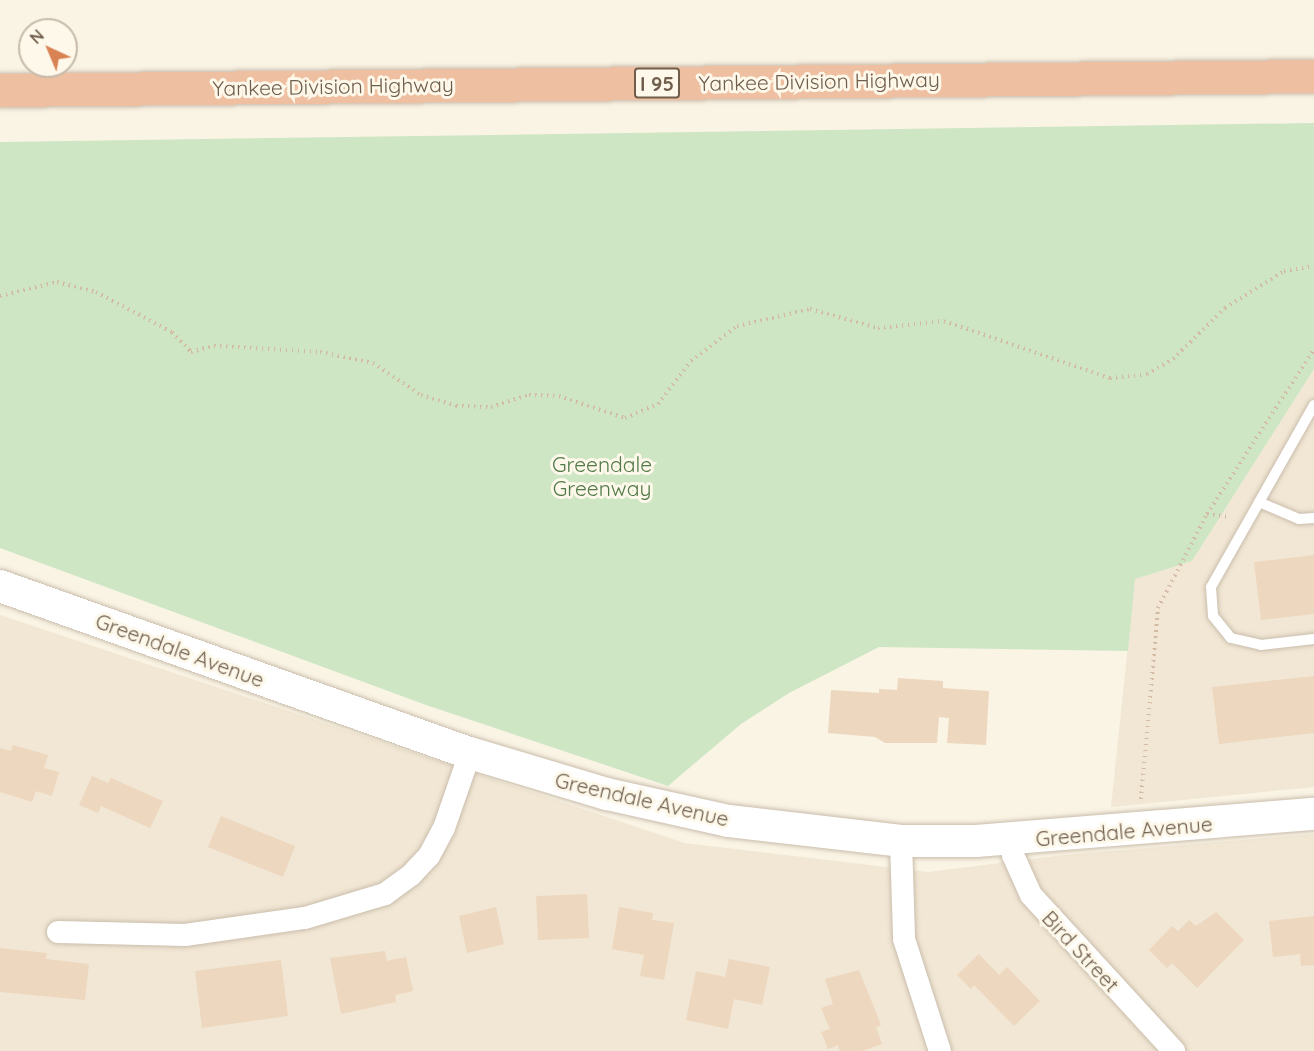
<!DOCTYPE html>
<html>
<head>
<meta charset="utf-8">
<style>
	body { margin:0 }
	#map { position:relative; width:1314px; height:1051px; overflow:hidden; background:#faf4e5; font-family:Quicksand,sans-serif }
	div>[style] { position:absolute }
	.residential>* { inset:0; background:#f1e7d4 }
	.green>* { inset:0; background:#cee6c4 }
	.building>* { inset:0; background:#edd7bf }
	.path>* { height:4px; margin-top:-2px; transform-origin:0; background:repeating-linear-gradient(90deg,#d2bba2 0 1.5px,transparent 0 6px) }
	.roads { filter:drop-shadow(0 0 2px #cabdac) drop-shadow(0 0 2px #cabdac) }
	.service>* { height:10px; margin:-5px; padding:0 5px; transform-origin:5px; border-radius:5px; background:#fff }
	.minor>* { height:22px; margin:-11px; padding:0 11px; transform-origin:11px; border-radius:11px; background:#fff }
	.secondary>* { height:32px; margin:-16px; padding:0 16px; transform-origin:16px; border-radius:16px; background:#fff }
	.motorway>* { height:33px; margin:-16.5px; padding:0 16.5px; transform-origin:16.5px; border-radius:16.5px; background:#efbfa1 }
	span { translate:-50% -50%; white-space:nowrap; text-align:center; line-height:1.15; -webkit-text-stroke:6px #fdf8ea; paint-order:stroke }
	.shield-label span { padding:2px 4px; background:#fdf8ea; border:2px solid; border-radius:4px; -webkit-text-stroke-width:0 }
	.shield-label { font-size:20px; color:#705e4c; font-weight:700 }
	.street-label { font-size:21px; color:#705e4c }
	.park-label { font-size:21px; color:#517a48 }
	.north { position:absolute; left:18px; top:18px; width:60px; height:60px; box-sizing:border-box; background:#fdf8ea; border:2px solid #c5baab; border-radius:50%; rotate:316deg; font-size:16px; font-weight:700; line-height:24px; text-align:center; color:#705e4c }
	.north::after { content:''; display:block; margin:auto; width:21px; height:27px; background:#d98354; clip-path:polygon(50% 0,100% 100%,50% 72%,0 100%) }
</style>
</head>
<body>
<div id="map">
	<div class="residential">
		<div style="clip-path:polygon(1314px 369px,1314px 787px,1111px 807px,1135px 579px,1192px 561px)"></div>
		<div style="clip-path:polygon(0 615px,685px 843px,928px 872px,1064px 855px,1314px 834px,1314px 1051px,0 1051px)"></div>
	</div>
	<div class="green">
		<div style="clip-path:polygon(1314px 123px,1314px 369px,1192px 561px,1135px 579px,1128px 651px,879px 647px,789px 693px,741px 724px,668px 786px,426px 705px,0 548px,0 142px)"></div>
	</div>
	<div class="building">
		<div style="clip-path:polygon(1314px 555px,1314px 614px,1261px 620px,1254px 562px)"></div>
		<div style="clip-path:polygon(1314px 676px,1314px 733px,1219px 744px,1212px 687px)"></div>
		<div style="clip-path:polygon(898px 678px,943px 681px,943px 688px,989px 691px,986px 745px,947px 743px,949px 718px,939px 717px,937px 743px,885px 743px,875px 737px,828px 733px,831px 690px,879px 693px,879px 689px,897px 690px)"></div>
		<div style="clip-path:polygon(13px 745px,48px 755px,44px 768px,59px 772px,52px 796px,36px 791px,32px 802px,0 792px,0 748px,11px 751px)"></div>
		<div style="clip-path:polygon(92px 776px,108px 783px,111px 778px,163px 801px,150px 828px,101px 806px,98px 813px,79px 805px)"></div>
		<div style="clip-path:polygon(221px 816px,295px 846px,283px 877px,208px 847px)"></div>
		<div style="clip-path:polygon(587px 894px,589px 938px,538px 940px,536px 896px)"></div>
		<div style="clip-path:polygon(496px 907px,504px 944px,467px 953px,459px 916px)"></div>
		<div style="clip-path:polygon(619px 907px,653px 913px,652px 920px,674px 923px,664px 980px,640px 976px,644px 955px,612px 949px)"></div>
		<div style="clip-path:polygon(1216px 912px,1244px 940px,1197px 988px,1172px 963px,1167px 968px,1149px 950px,1172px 926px,1178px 931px,1189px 920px,1196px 926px)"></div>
		<div style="clip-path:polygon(1314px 916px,1314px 965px,1301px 966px,1300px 954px,1273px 957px,1269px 921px)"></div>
		<div style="clip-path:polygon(0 948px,47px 953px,46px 959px,89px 964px,85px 1000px,0 992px)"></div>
		<div style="clip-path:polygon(385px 951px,387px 961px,406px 957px,413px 991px,395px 995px,396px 1002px,341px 1014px,330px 958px)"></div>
		<div style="clip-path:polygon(979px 954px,999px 975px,1007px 967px,1040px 1001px,1014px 1026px,974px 985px,971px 989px,957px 975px)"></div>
		<div style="clip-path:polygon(729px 959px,770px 967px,762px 1005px,734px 999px,728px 1029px,686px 1020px,696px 971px,725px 977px)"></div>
		<div style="clip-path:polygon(281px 960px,288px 1016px,202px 1028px,195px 971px)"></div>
		<div style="clip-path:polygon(859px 970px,881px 1025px,876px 1027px,882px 1044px,863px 1051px,840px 1051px,838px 1045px,828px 1049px,821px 1032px,830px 1029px,821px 1008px,833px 1004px,825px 979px)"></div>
	</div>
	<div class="path">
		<div style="left:0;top:296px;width:59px;rotate:-13.8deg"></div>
		<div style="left:57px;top:282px;width:40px;rotate:14.4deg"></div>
		<div style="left:96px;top:292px;width:86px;rotate:27.8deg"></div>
		<div style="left:172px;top:332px;width:28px;rotate:46deg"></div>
		<div style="left:191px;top:352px;width:24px;rotate:-15deg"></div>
		<div style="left:214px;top:346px;width:106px;rotate:3.2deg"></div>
		<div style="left:320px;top:352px;width:54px;rotate:11.7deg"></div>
		<div style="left:373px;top:363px;width:58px;rotate:33.7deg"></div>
		<div style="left:421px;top:395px;width:37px;rotate:17deg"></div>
		<div style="left:456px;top:406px;width:35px;rotate:2deg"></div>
		<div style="left:491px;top:407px;width:40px;rotate:-18deg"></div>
		<div style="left:529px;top:395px;width:30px;rotate:2deg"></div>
		<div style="left:559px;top:396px;width:70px;rotate:18.4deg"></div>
		<div style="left:625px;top:418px;width:36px;rotate:-23deg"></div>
		<div style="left:658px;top:404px;width:54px;rotate:-52.5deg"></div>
		<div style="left:691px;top:361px;width:58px;rotate:-37.3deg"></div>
		<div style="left:737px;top:326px;width:75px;rotate:-13.1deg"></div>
		<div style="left:810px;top:309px;width:71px;rotate:15.6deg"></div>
		<div style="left:878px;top:328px;width:66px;rotate:-6.1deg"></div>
		<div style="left:944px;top:321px;width:176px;rotate:19deg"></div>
		<div style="left:1110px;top:378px;width:37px;rotate:-6deg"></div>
		<div style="left:1147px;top:374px;width:30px;rotate:-30deg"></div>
		<div style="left:1173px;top:359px;width:73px;rotate:-44.4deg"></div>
		<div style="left:1225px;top:308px;width:70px;rotate:-32.1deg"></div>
		<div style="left:1284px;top:271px;width:30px;rotate:-9deg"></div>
		<div style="left:1207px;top:514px;width:197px;rotate:-57deg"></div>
		<div style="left:1141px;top:799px;width:192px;rotate:-84.9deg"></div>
		<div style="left:1158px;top:608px;width:106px;rotate:-62.5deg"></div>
		<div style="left:1207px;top:514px;width:21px;rotate:8deg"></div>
	</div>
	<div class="roads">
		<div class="service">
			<div style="left:1314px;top:405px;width:209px;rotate:119.5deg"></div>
			<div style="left:1211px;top:587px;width:29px;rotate:86deg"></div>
			<div style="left:1213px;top:616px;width:28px;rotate:51deg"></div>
			<div style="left:1231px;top:638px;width:31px;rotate:13deg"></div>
			<div style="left:1261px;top:645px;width:53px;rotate:-6.5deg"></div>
			<div style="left:1259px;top:502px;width:43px;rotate:23deg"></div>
			<div style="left:1299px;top:519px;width:15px;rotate:-4deg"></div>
		</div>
		<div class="minor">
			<div style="left:1014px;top:839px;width:16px;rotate:94deg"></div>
			<div style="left:1013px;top:855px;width:44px;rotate:65.8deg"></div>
			<div style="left:1031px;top:895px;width:212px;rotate:47.5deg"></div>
			<div style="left:901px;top:841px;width:98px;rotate:88.2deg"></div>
			<div style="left:904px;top:939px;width:118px;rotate:72.2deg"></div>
			<div style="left:58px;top:932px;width:127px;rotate:1.4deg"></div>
			<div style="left:185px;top:935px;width:121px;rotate:-8.1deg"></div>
			<div style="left:305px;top:918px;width:84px;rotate:-16.7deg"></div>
			<div style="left:385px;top:894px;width:32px;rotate:-36deg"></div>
			<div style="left:411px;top:875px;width:26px;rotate:-47deg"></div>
			<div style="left:429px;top:856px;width:32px;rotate:-62deg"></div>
			<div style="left:444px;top:828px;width:79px;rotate:-70.9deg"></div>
		</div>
		<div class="secondary">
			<div style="left:0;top:586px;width:499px;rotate:19.6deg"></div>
			<div style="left:470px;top:753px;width:143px;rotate:16.7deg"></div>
			<div style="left:607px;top:794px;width:125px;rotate:12.5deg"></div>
			<div style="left:729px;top:821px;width:173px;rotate:6.6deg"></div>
			<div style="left:901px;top:841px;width:75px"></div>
			<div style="left:976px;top:841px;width:339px;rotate:-4.6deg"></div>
		</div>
		<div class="motorway">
			<div style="left:0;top:90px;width:1314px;rotate:-0.61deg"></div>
		</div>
	</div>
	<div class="shield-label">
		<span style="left:657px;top:83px">I 95</span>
	</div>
	<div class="street-label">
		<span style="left:819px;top:81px;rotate:-1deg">Yankee Division Highway</span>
		<span style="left:333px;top:86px;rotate:-1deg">Yankee Division Highway</span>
		<span style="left:180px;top:650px;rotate:20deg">Greendale Avenue</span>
		<span style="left:642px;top:799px;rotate:13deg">Greendale Avenue</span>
		<span style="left:1124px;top:831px;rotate:-5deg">Greendale Avenue</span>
		<span style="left:1081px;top:951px;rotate:47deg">Bird Street</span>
	</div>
	<div class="park-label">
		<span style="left:602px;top:476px">Greendale<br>Greenway</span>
	</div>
	<div class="north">N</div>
</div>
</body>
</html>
